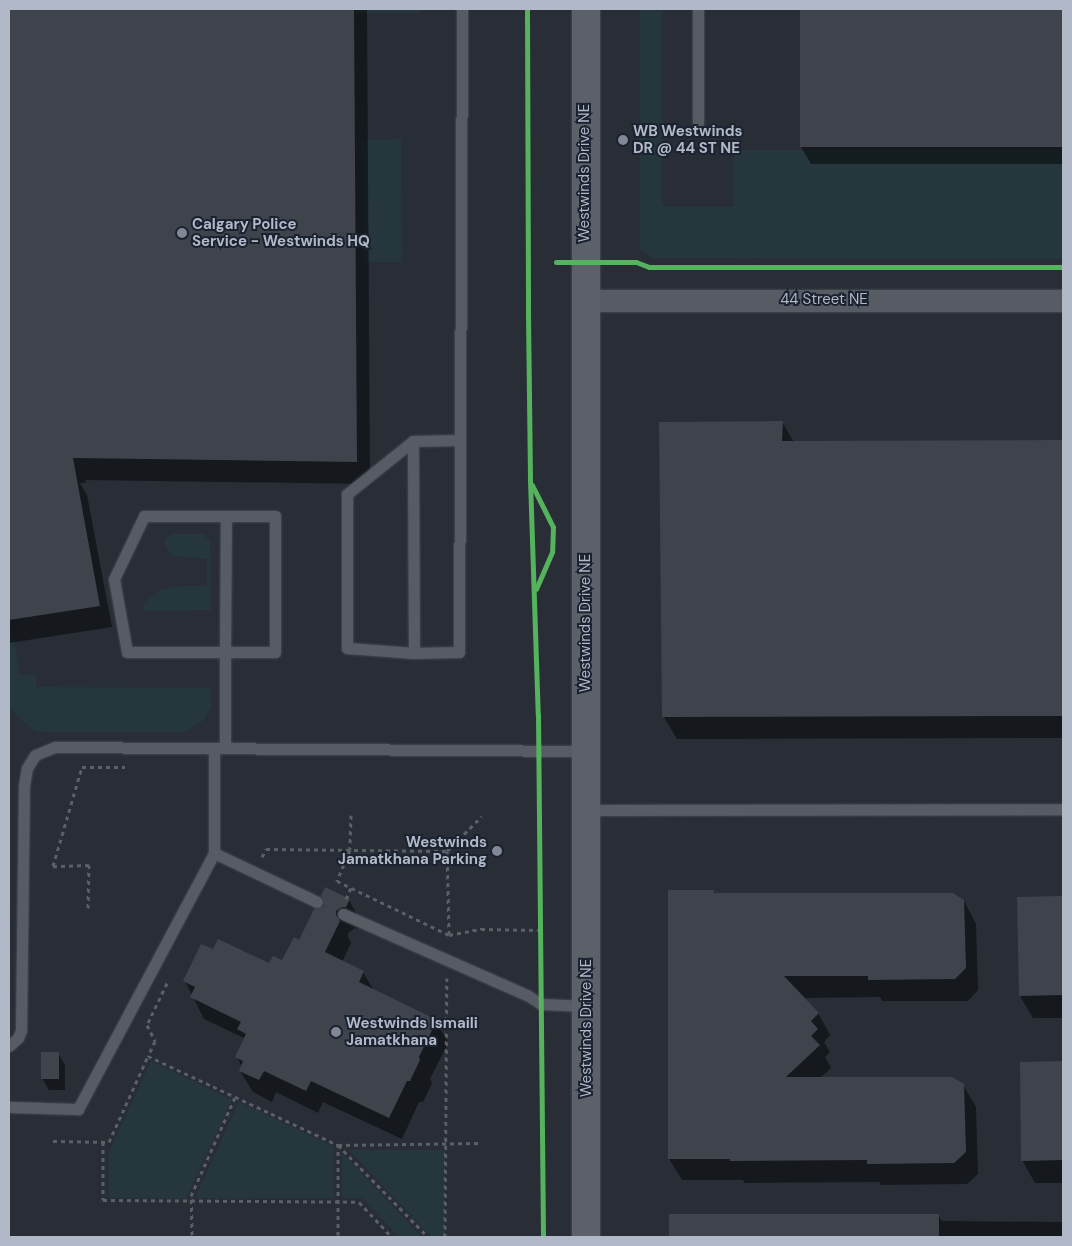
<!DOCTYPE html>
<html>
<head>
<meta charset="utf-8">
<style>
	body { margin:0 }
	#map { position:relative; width:1072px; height:1246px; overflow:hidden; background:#282d36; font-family:"DM Sans",sans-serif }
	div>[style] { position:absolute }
	.green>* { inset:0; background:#25373c }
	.shadow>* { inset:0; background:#0007 }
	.building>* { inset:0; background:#3f444c }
	.path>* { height:3px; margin-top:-1.5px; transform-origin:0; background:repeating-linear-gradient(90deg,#5b6067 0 4px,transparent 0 8px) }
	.roads { filter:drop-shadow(0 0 1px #44484f) drop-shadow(0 0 1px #44484f) }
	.lane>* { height:11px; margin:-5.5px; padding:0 5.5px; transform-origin:5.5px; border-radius:5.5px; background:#575b64 }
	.street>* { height:22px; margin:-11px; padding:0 11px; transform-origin:11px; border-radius:11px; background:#575b64 }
	.secondary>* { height:28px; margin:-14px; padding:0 14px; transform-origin:14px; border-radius:14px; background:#5c6069 }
	.cycleway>* { height:5px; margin:-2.5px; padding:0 2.5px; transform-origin:2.5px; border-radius:2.5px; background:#56b35d }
	.dots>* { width:14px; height:14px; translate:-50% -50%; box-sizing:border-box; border:2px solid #1b2230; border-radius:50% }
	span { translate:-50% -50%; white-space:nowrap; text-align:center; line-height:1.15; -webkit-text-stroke:4px #1b2230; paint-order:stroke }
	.poi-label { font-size:15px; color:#b1b8c8; font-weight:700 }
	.left { translate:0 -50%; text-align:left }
	.right { translate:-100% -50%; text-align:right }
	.street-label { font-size:15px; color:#b1b8c8 }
	.frame { position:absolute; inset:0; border:10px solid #b1b8c8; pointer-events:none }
</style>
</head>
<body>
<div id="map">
	<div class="green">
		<div style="clip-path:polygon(355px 9px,425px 9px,417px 13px,355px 13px)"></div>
		<div style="clip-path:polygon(640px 9px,662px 9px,662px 206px,734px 207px,734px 150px,1063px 150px,1063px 259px,654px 258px,646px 254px,640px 248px)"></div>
		<div style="clip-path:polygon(401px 139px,402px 262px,363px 262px,362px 140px)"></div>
		<div style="clip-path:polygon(172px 534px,203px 534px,210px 541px,211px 610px,146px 611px,142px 608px,150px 598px,161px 590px,179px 586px,207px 586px,207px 559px,173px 556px,168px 550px,165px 543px,165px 539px)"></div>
		<div style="clip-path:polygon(14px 638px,19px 675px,36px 675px,36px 687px,211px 688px,211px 708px,204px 720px,185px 732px,41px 732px,32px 729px,9px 708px,9px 640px)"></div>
		<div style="clip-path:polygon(151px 1061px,232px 1100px,186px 1198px,109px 1198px,109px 1152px)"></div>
		<div style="clip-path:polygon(239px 1102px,334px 1147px,334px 1198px,195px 1198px)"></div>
		<div style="clip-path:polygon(349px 1150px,445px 1150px,445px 1237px,431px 1237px)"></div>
		<div style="clip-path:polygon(342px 1153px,422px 1237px,399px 1237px,362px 1198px,342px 1198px)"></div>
	</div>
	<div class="shadow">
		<div style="clip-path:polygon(9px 9px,367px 9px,370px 484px,85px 480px,86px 483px,80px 483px,87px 495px,112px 627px,9px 643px,9px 487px,29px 483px,9px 482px)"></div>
		<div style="clip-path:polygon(801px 9px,1063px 9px,1063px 164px,811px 164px,801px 147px)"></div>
		<div style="clip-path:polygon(782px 422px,794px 442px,1063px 441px,1063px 738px,677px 739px,664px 717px)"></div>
		<div style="clip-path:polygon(713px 891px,715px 894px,964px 901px,976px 924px,978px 990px,968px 1001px,882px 1001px,880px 997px,803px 998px,818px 1013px,830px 1035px,824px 1042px,830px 1052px,825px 1057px,831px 1068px,820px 1078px,963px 1085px,976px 1107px,978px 1174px,967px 1184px,881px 1185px,879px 1182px,744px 1183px,743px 1180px,682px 1180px,669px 1159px)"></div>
		<div style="clip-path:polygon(1063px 897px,1063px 1018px,1033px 1018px,1020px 996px,1019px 898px)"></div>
		<div style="clip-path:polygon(349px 900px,361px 922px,358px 929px,355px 928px,348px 933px,348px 937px,351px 943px,342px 962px,363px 972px,374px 991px,436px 1021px,448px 1043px,430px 1079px,432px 1083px,423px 1102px,419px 1102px,402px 1139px,323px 1102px,318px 1113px,276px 1092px,272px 1102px,253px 1092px,240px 1071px,242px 1067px,237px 1057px,245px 1040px,244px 1038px,204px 1019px,185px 981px,214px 951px,270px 965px,283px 962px,300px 941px,315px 910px)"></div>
		<div style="clip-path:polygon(58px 1053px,65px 1065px,65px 1090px,49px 1090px,42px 1078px)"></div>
		<div style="clip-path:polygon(1063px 1062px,1063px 1183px,1035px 1183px,1022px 1160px,1021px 1063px)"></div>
		<div style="clip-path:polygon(670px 1215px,938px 1215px,942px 1221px,1063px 1222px,1063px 1237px,670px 1237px)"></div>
	</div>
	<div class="building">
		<div style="clip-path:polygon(9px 9px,354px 9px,357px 462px,73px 458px,100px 606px,9px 620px)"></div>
		<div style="clip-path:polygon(800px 9px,1063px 9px,1063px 147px,800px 147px)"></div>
		<div style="clip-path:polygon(783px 421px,782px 441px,1063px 440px,1063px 716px,662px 717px,659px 422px)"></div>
		<div style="clip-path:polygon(325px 887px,350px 899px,346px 907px,342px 907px,336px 911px,336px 915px,340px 921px,325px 952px,364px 971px,359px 982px,437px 1020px,419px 1057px,420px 1060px,410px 1081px,407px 1081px,389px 1118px,311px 1081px,306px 1091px,264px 1071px,259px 1080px,239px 1071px,243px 1061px,235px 1057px,246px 1034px,237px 1029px,241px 1022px,190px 997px,195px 987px,183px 981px,201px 944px,213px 949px,218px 939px,269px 963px,273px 956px,282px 960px,294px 937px,299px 940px,314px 909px,318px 909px,324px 906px,324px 901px,321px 896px)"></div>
		<div style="clip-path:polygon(668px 890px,714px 890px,714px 893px,953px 893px,964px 900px,966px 968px,955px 979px,868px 980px,868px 976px,784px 976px,819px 1013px,811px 1021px,818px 1029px,811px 1036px,820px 1045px,786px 1077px,952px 1077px,964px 1084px,966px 1152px,954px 1163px,867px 1164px,867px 1160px,730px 1161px,730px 1159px,668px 1159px)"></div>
		<div style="clip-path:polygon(1063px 896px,1063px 995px,1019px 996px,1017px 897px)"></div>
		<div style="clip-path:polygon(41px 1052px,59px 1052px,59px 1079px,41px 1079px)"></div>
		<div style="clip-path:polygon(1063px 1061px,1063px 1160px,1021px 1161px,1020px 1062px)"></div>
		<div style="clip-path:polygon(669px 1214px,939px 1214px,939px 1237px,669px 1237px)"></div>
	</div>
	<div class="path">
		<div style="left:351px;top:815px;width:35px;rotate:92deg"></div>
		<div style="left:350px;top:850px;width:34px;rotate:113deg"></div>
		<div style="left:337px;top:881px;width:124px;rotate:25.7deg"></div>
		<div style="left:447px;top:851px;width:49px;rotate:-45deg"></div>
		<div style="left:262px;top:857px;width:9px;rotate:-63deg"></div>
		<div style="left:266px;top:849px;width:181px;rotate:0.6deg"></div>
		<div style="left:447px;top:851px;width:84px;rotate:88.6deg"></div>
		<div style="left:449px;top:935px;width:33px;rotate:-11deg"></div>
		<div style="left:481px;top:929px;width:59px;rotate:1deg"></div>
		<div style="left:346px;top:899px;width:12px;rotate:-66deg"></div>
		<div style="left:88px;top:908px;width:43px;rotate:-88.7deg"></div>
		<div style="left:89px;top:865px;width:36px;rotate:178deg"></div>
		<div style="left:53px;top:866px;width:103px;rotate:-73.7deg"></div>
		<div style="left:82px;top:767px;width:43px"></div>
		<div style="left:167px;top:983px;width:47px;rotate:115.5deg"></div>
		<div style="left:147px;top:1025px;width:18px;rotate:63deg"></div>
		<div style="left:155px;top:1041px;width:17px;rotate:115deg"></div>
		<div style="left:148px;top:1056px;width:210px;rotate:25.1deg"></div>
		<div style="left:338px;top:1145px;width:129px;rotate:45.6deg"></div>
		<div style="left:53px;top:1141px;width:56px;rotate:1deg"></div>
		<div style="left:109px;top:1142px;width:94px;rotate:-65.6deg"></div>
		<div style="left:103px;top:1142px;width:58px;rotate:90deg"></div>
		<div style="left:103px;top:1200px;width:256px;rotate:0.4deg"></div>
		<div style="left:359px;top:1202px;width:48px;rotate:46.7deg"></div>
		<div style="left:192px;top:1235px;width:39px;rotate:-91deg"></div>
		<div style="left:191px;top:1196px;width:108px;rotate:-66deg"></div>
		<div style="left:338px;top:1235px;width:90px;rotate:-90deg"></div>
		<div style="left:338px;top:1145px;width:143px;rotate:-0.8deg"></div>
		<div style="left:445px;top:1237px;width:259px;rotate:-89.6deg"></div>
	</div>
	<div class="roads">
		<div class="lane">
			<div style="left:698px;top:9px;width:114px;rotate:90deg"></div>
			<div style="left:413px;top:441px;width:46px;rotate:-1.2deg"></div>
			<div style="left:414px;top:653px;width:212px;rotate:-90.3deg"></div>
			<div style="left:413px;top:441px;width:85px;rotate:141.2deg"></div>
			<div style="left:347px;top:494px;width:154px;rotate:90deg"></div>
			<div style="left:347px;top:648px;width:67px;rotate:4.3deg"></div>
			<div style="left:414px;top:653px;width:45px;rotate:-1.3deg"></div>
			<div style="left:459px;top:652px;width:643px;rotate:-89.73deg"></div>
			<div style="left:225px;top:748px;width:96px;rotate:-90deg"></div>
			<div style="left:225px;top:652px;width:136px;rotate:-89.6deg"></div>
			<div style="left:226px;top:516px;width:49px"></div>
			<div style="left:275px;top:516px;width:136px;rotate:90deg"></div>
			<div style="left:275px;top:652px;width:148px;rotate:180deg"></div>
			<div style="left:127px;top:652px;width:74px;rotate:-100.1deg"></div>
			<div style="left:114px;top:579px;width:70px;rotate:-64.5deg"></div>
			<div style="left:144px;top:516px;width:82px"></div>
			<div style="left:587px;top:810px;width:476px;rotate:-0.1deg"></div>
			<div style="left:214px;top:853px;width:114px;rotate:25.4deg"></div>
			<div style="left:343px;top:914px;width:201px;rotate:23.8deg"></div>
			<div style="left:527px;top:995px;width:17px;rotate:33deg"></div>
			<div style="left:541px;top:1004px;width:45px;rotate:2.5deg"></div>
			<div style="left:9px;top:1046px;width:12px;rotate:-42deg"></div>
			<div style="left:18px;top:1038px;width:9px;rotate:-69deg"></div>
			<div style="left:21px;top:1030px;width:244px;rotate:-89.3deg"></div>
			<div style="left:24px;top:786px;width:18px;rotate:-81deg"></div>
			<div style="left:27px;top:768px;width:15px;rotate:-58deg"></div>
			<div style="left:35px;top:755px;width:22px;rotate:-22deg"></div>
			<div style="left:55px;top:747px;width:531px;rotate:0.43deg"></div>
			<div style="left:9px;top:1107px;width:69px;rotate:1.7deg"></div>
			<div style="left:78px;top:1109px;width:290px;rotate:-62deg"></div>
			<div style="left:214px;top:853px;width:105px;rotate:-90deg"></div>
		</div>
		<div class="street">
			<div style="left:585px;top:301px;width:478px"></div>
		</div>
		<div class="secondary">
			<div style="left:586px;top:9px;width:1228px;rotate:90deg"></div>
		</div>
	</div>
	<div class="cycleway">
		<div style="left:527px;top:9px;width:306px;rotate:89.8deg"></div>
		<div style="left:528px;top:315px;width:165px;rotate:89.3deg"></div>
		<div style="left:530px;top:480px;width:235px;rotate:88.1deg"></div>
		<div style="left:538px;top:715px;width:522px;rotate:89.45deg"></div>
		<div style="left:556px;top:262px;width:80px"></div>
		<div style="left:636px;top:262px;width:14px;rotate:21deg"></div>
		<div style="left:649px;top:267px;width:414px"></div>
		<div style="left:532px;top:485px;width:47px;rotate:63.4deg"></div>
		<div style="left:553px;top:527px;width:25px;rotate:92deg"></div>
		<div style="left:552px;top:552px;width:40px;rotate:113.4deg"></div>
	</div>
	<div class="dots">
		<div style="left:623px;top:140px;background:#818795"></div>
		<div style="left:182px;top:233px;background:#818795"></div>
		<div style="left:497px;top:851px;background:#818795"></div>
		<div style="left:336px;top:1032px;background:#818795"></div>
	</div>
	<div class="poi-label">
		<span class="left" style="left:633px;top:140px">WB Westwinds<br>DR @ 44 ST NE</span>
		<span class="left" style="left:192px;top:233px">Calgary Police<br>Service - Westwinds HQ</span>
		<span class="right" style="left:487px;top:851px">Westwinds<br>Jamatkhana Parking</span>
		<span class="left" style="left:346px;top:1032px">Westwinds Ismaili<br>Jamatkhana</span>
	</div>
	<div class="street-label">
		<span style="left:585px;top:173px;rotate:-90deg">Westwinds Drive NE</span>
		<span style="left:824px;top:300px">44 Street NE</span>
		<span style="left:586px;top:623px;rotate:-90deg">Westwinds Drive NE</span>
		<span style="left:587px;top:1028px;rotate:-90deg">Westwinds Drive NE</span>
	</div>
	<div class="frame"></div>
</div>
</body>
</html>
